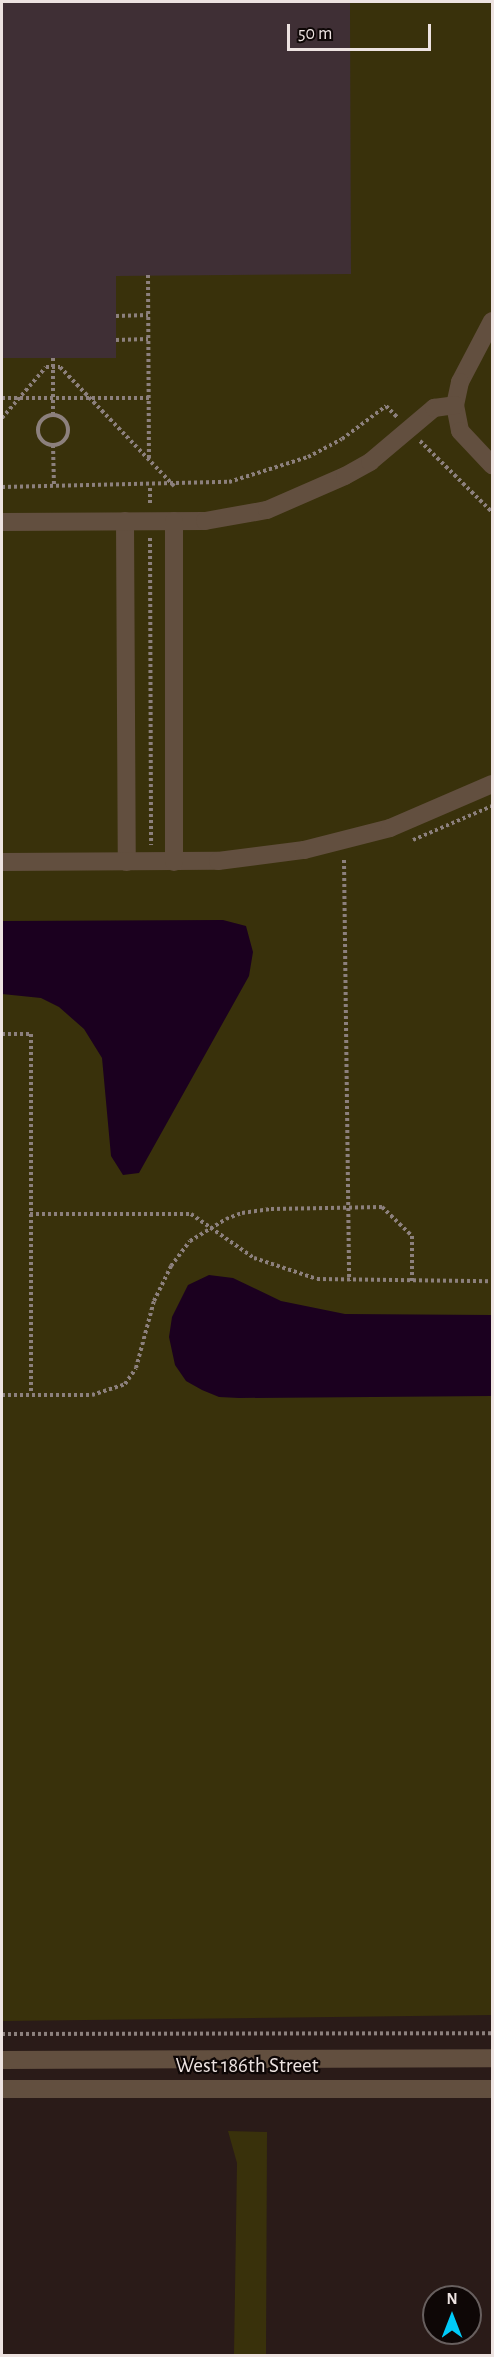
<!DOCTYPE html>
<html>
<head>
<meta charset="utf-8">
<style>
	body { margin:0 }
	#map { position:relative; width:494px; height:2357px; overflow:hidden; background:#2a1b18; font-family:"Alegreya Sans",sans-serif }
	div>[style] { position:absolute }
	.green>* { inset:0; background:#39310b }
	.water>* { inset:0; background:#1b001f }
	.building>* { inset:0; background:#3f2f35 }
	.path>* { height:4px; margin-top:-2px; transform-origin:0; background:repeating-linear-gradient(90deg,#8c807d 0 3px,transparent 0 6px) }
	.path>.ring { margin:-2px; padding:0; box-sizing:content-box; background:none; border:4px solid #8c807d; border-radius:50% }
	.minor>* { height:18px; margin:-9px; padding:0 9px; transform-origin:9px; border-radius:9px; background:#624f3f }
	span { translate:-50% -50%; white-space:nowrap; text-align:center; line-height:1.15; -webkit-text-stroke:4.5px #0e0706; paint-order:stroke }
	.street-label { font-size:21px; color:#ede3e1 }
	.frame { position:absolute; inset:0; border:3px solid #ede3e1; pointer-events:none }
	.north { position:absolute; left:422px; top:2285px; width:60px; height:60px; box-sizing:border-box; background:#0e0706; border:2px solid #675f5e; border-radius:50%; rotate:0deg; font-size:16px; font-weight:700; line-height:24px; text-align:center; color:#ede3e1 }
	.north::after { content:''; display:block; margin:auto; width:21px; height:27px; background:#00cbf9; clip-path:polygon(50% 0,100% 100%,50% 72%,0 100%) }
	.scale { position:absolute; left:287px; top:24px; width:144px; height:27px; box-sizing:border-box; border:3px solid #ede3e1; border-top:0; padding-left:8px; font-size:18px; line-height:21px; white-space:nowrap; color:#ede3e1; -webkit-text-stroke:4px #0e0706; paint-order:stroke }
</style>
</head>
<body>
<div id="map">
	<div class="green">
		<div style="clip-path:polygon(2px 2px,492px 2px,492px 2015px,2px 2021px)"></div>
		<div style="clip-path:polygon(228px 2131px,267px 2132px,266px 2355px,234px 2355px,237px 2163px)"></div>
	</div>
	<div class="water">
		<div style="clip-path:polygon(223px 920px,246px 926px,253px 952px,249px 976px,139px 1173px,123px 1175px,111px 1156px,102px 1058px,84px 1029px,59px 1007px,41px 998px,2px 994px,2px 921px)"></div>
		<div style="clip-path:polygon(209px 1275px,233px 1278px,281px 1301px,345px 1314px,492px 1315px,492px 1396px,239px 1398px,219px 1397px,202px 1390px,186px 1381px,175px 1365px,169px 1337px,172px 1317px,188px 1285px)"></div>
	</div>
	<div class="building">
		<div style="clip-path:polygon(2px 2px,350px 2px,351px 274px,116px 276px,116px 358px,2px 358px)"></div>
	</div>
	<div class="path">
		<div style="left:148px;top:275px;width:185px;rotate:89.7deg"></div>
		<div style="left:116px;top:316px;width:32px;rotate:-2deg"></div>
		<div style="left:116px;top:340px;width:32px;rotate:-2deg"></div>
		<div style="left:53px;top:358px;width:56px;rotate:90deg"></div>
		<div style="left:2px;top:398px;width:147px"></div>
		<div class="ring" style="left:38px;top:415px;width:26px;height:26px"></div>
		<div style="left:2px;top:418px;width:67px;rotate:-49.2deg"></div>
		<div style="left:46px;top:367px;width:14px"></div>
		<div style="left:60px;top:367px;width:165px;rotate:46.2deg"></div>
		<div style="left:420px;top:441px;width:101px;rotate:44.6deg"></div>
		<div style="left:53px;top:445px;width:41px;rotate:88.6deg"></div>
		<div style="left:2px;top:487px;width:227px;rotate:-1.3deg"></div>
		<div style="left:229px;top:482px;width:83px;rotate:-17.6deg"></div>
		<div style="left:308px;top:457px;width:38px;rotate:-28deg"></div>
		<div style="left:342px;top:439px;width:55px;rotate:-36.9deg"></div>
		<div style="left:386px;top:406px;width:17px;rotate:45deg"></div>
		<div style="left:150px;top:503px;width:17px;rotate:-90deg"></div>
		<div style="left:150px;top:538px;width:307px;rotate:89.8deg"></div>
		<div style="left:413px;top:840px;width:86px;rotate:-23.3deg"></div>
		<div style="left:344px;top:860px;width:421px;rotate:89.3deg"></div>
		<div style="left:2px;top:1034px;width:29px"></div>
		<div style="left:31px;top:1034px;width:360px;rotate:90deg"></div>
		<div style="left:30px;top:1214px;width:161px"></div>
		<div style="left:191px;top:1214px;width:77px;rotate:34.9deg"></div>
		<div style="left:254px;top:1258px;width:66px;rotate:18.4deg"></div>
		<div style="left:317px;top:1279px;width:175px;rotate:0.7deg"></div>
		<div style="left:2px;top:1395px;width:90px"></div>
		<div style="left:92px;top:1395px;width:35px;rotate:-18deg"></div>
		<div style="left:125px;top:1384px;width:19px;rotate:-55deg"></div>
		<div style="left:136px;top:1368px;width:69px;rotate:-75deg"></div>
		<div style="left:154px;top:1301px;width:39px;rotate:-64deg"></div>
		<div style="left:171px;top:1266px;width:31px;rotate:-53deg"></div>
		<div style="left:190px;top:1241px;width:42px;rotate:-31.4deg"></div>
		<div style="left:226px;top:1219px;width:17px;rotate:-21deg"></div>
		<div style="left:242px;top:1213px;width:29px;rotate:-8deg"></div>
		<div style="left:271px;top:1209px;width:111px;rotate:-1deg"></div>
		<div style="left:382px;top:1207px;width:42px;rotate:44deg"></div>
		<div style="left:412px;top:1236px;width:46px;rotate:90deg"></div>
		<div style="left:2px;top:2034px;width:490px;rotate:-0.1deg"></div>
	</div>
	<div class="minor">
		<div style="left:492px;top:321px;width:69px;rotate:117.7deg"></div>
		<div style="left:460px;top:382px;width:24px;rotate:102deg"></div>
		<div style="left:455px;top:405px;width:26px;rotate:79deg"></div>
		<div style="left:460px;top:431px;width:47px;rotate:46.7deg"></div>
		<div style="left:125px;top:521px;width:341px;rotate:89.7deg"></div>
		<div style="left:2px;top:522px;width:203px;rotate:-0.3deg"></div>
		<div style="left:205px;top:521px;width:63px;rotate:-10.1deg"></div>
		<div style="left:267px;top:510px;width:85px;rotate:-23.6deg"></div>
		<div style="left:345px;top:476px;width:29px;rotate:-29deg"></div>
		<div style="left:370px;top:462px;width:84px;rotate:-40.2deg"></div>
		<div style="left:434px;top:408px;width:21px;rotate:-8deg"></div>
		<div style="left:2px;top:862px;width:216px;rotate:-0.3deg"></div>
		<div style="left:218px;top:861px;width:87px;rotate:-7.3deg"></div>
		<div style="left:304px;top:850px;width:89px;rotate:-14.3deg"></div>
		<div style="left:390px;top:828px;width:111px;rotate:-23.3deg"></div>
		<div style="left:174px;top:862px;width:341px;rotate:-90deg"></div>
		<div style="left:2px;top:2060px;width:490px;rotate:-0.2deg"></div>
		<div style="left:2px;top:2089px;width:490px"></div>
	</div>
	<div class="street-label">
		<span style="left:247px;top:2066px">West 186th Street</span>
	</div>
	<div class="frame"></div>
	<div class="north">N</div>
	<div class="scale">50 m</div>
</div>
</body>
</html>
